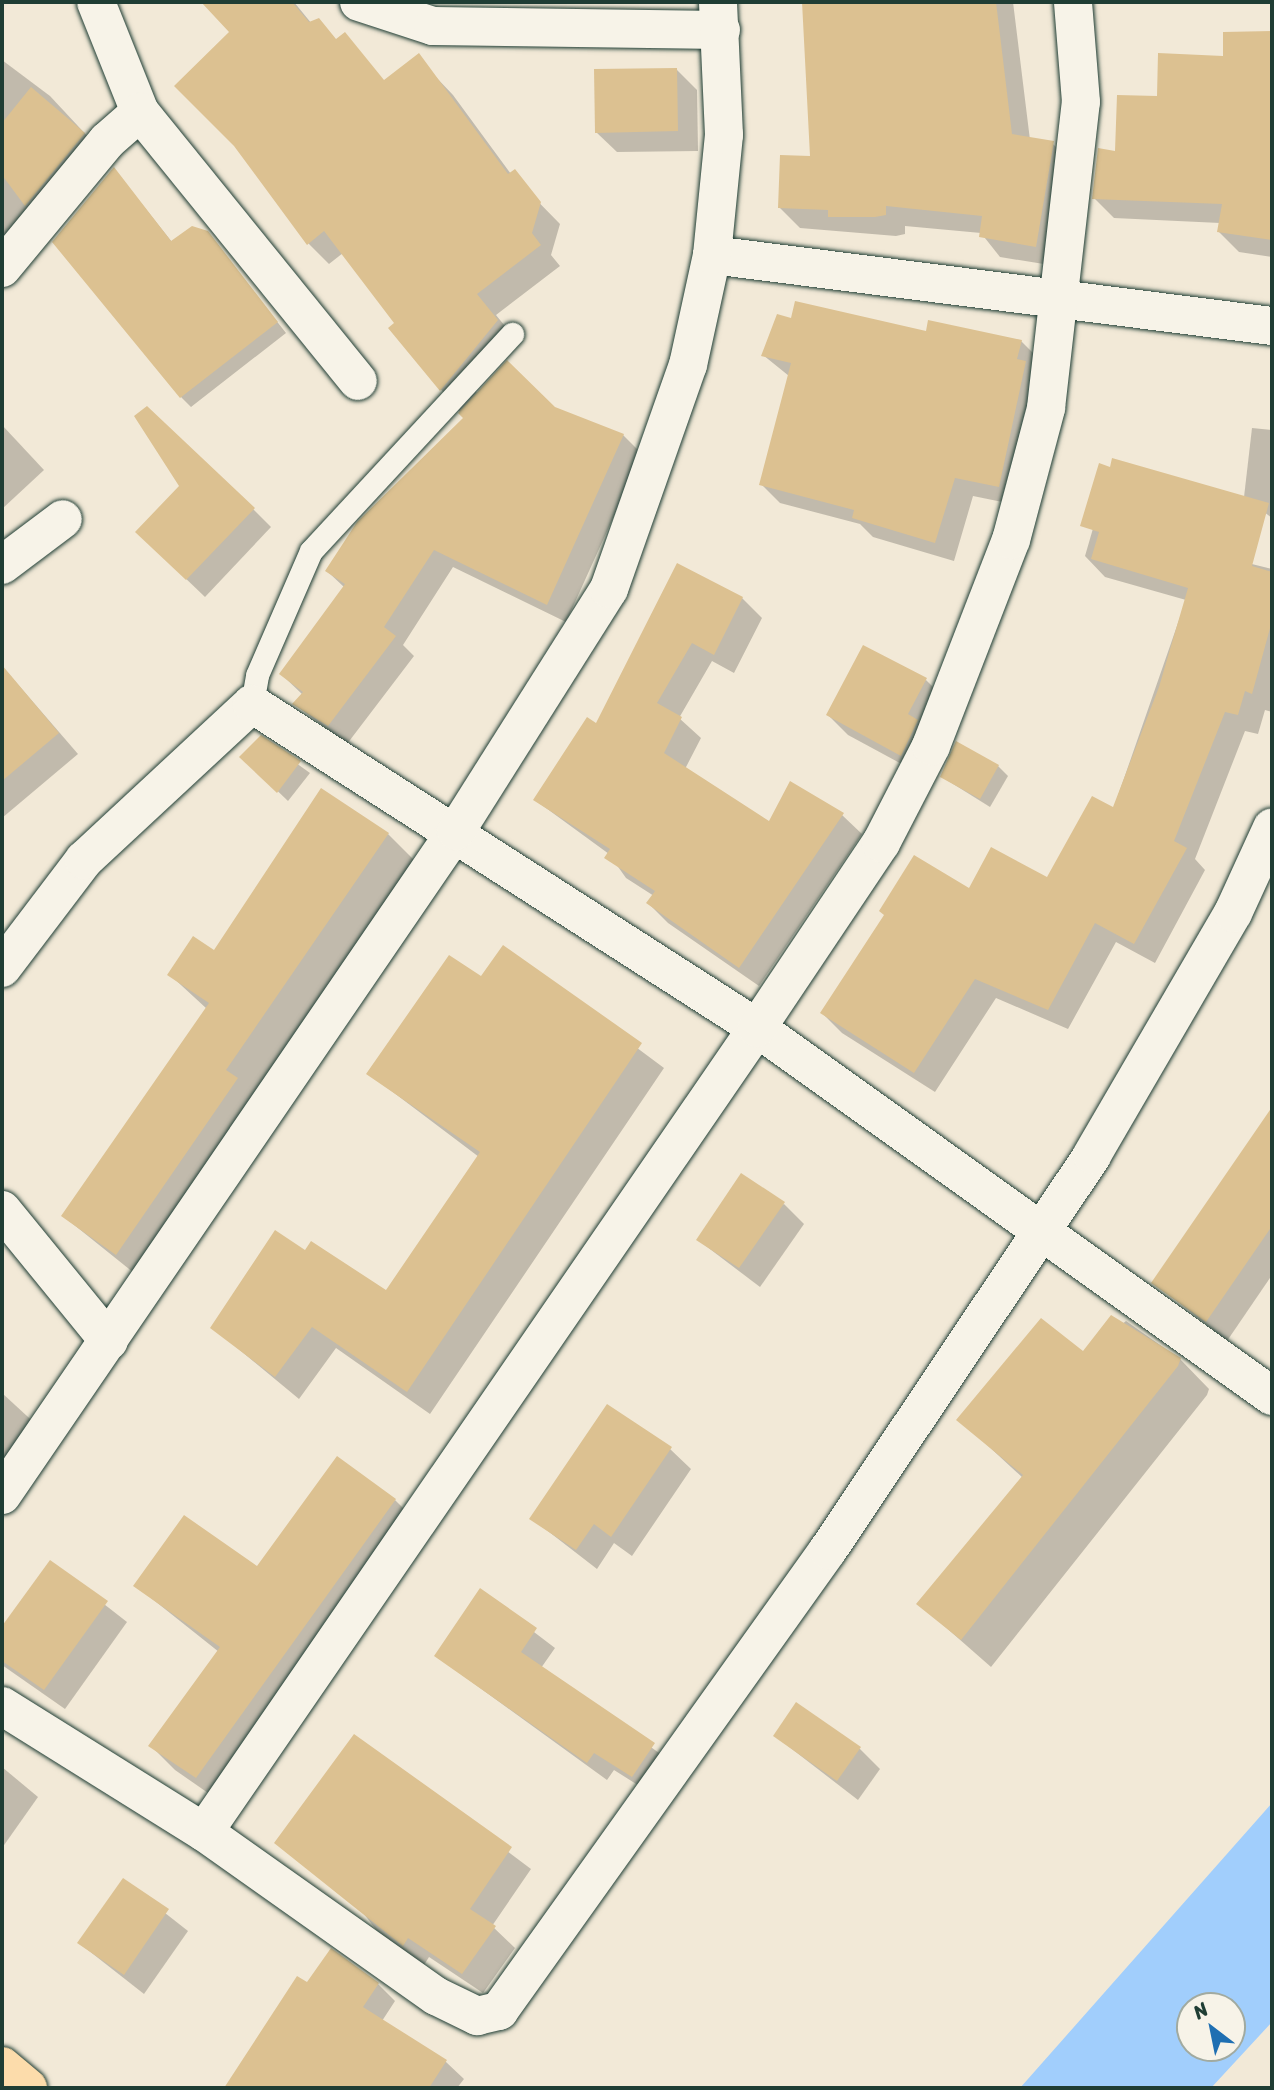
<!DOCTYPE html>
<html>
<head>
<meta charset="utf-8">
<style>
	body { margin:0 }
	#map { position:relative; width:1274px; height:2090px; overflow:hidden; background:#f2e9d7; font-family:Sriracha,sans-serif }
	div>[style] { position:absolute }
	.water>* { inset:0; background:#a1cefc }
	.shadow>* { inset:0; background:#0003 }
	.building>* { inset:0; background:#dcc191 }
	.roads { filter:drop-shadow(0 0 2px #1f3d34) drop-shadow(0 0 2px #1f3d34) }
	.lane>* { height:23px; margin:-11.5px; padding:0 11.5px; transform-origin:11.5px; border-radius:11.5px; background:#f7f3e8 }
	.street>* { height:38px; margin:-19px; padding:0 19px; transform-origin:19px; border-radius:19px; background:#f7f3e8 }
	.highway>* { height:38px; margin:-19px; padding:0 19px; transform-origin:19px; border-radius:19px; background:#fcdcab }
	span { translate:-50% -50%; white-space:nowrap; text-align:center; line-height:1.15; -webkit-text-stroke:7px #f7f3e8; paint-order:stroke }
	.frame { position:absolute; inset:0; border:4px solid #1f3d34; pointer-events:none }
	.north { position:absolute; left:1176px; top:1992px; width:70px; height:70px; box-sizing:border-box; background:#f7f3e8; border:2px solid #a1aaa0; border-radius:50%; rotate:328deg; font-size:19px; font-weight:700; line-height:28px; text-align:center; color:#1f3d34 }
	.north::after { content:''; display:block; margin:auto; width:24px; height:32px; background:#1f6fb2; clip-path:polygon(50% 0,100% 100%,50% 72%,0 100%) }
</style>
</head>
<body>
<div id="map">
	<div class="water">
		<div style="clip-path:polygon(evenodd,1272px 1803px,1272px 2022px,1211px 2088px,1020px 2088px,1272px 1803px,1190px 2006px,1232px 2006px,1232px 2048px,1190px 2048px,1190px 2006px)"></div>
	</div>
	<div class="shadow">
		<div style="clip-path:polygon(203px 2px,294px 2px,334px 51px,384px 82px,433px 74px,453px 95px,511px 174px,560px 224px,551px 255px,560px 266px,496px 315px,517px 341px,475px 392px,554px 409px,623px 435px,642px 454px,566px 622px,453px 567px,403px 645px,414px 656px,347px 744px,294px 704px,303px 695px,281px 674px,345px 588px,327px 571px,465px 418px,390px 329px,396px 324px,343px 253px,329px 264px,309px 244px,235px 145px,231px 32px)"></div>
		<div style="clip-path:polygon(803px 2px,1013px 2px,1030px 140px,1053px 144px,1073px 164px,1056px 266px,1000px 257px,981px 233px,905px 226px,905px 234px,896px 236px,800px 228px,780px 208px,812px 157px)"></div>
		<div style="clip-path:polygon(2px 60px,50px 96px,105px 155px,2px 253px)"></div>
		<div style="clip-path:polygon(676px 69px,697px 90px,698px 151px,617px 152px,596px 132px)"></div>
		<div style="clip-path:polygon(1099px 151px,1272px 175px,1272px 257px,1239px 252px,1219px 232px,1220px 223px,1114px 218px,1094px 198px)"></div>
		<div style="clip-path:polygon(114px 169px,172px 242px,207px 233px,286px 333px,191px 407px,181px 397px)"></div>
		<div style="clip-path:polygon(793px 320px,1021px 341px,1040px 360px,1017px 505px,973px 496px,954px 561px,873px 537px,860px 524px,780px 503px,761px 484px,789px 376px,763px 355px)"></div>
		<div style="clip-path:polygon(2px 425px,44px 470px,2px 509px)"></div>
		<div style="clip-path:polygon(1252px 428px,1272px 430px,1272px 518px,1244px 497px)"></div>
		<div style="clip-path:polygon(181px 486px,253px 509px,271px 527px,205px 597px,156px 550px)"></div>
		<div style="clip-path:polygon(1094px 525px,1272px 569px,1272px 712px,1265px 710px,1258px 734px,1245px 731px,1195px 859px,1205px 870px,1155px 963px,1116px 942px,1068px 1029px,996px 998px,935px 1092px,842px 1033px,822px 1013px,969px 890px,1048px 880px,1113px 810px,1186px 600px,1105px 577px,1085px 556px)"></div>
		<div style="clip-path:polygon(742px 598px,762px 618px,734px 673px,712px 661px,679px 718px,701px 738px,685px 769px,770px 823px,842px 815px,862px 834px,759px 986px,668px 923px,648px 903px,654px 896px,626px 878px,609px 854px,535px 800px,597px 725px)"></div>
		<div style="clip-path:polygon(2px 666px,78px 754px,2px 818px)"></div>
		<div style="clip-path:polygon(926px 680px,946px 700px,922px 775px,848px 735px,828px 715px)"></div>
		<div style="clip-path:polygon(261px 738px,310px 773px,288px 801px,242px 757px)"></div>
		<div style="clip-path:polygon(998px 766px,1008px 776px,990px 807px,942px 777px)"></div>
		<div style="clip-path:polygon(388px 834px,416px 862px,144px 1281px,63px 1216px,207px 1009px,169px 974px,214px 953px)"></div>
		<div style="clip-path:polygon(503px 948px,664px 1068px,430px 1414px,336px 1348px,299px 1399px,212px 1327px,305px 1252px,387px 1293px,479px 1157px,369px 1074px,481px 979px)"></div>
		<div style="clip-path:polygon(1252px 1139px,1272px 1152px,1272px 1275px,1227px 1341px,1153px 1282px)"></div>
		<div style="clip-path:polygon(784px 1204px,804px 1224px,760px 1287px,698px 1240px)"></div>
		<div style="clip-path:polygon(1126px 1321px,1180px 1359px,1209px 1389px,1207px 1395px,991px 1667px,918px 1603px,1023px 1478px,959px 1419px,1084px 1353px)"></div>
		<div style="clip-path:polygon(2px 1393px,40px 1428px,2px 1480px)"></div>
		<div style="clip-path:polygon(670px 1449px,691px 1469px,632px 1556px,614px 1543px,597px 1569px,531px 1518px)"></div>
		<div style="clip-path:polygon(395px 1500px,420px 1525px,221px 1802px,175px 1770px,151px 1746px,219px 1652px,136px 1586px,258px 1569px)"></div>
		<div style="clip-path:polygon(50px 1562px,127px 1622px,65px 1709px,2px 1665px,2px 1628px)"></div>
		<div style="clip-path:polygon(480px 1591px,555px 1648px,541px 1668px,673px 1763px,652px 1794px,614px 1770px,607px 1780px,436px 1656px)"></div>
		<div style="clip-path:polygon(354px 1736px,531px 1869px,492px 1926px,515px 1948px,483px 1993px,429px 1957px,424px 1965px,378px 1932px,360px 1909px,277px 1842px)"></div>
		<div style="clip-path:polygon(775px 1736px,860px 1749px,880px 1769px,858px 1800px)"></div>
		<div style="clip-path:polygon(2px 1767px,38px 1797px,2px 1848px)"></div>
		<div style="clip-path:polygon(123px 1880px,188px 1931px,144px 1994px,79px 1943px)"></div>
		<div style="clip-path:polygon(307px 1984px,378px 1984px,395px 2001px,382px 2021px,446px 2062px,464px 2079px,457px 2088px,233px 2088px,229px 2084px)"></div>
	</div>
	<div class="building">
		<div style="clip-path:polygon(201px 2px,292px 2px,309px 22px,319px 18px,336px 39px,345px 32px,384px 80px,419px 53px,508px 174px,515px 169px,541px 202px,532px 233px,541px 245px,477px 294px,498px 320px,440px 391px,388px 328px,394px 323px,324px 231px,307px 245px,234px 146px,174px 86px,229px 32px)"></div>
		<div style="clip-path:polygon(802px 2px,996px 2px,1012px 134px,1054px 141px,1036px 247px,979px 237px,982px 216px,886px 206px,886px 215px,875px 217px,828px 217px,828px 210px,778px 208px,780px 155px,810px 156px)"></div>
		<div style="clip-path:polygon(1272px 31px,1272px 240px,1217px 232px,1222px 204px,1092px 199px,1098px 148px,1115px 151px,1117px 95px,1157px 96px,1158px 53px,1223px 56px,1223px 32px)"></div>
		<div style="clip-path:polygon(677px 68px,678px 131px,595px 133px,594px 69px)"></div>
		<div style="clip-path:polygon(31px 87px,85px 133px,25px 206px,2px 175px,2px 123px)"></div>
		<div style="clip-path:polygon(114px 167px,171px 241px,192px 226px,208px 231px,278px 322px,180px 398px,52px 242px)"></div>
		<div style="clip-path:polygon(795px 301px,926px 331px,928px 320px,1022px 340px,1017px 359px,1026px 361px,999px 487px,955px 478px,935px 543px,852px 518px,854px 510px,759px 485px,791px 363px,761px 356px,777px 314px,791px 318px)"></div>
		<div style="clip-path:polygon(507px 360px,555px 407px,624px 434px,547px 605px,434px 550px,384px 627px,396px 636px,328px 726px,292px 704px,303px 692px,279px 674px,345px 584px,325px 571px,357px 522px,463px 418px,458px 413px)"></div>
		<div style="clip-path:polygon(147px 406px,255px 508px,186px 580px,135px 532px,179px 486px,134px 416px)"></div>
		<div style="clip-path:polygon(1112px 458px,1269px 503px,1252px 566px,1272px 572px,1272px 621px,1252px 694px,1245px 691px,1238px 715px,1225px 712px,1174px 841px,1187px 848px,1134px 944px,1095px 923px,1048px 1010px,975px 979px,914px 1073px,820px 1013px,884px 915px,879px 911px,914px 855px,969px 888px,991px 847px,1047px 877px,1092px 796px,1113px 807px,1159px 687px,1188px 588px,1091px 559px,1099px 532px,1080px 526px,1099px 463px,1110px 467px)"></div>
		<div style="clip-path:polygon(677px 563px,743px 597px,714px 655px,692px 643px,657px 703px,682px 717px,664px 753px,769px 821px,790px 781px,844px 813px,739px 968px,646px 903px,655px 891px,604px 858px,610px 849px,533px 800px,587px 717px,596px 723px)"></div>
		<div style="clip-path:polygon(863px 645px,927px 678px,908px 714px,918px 720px,901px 756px,826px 715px)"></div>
		<div style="clip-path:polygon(2px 665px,59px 733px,2px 781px)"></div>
		<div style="clip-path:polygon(261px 735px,301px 761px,277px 793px,239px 757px)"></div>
		<div style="clip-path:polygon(956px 741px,999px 765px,980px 799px,940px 777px)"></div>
		<div style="clip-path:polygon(321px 788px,389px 833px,226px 1070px,238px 1078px,116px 1255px,61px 1216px,209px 1003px,167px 975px,193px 936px,214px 950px)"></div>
		<div style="clip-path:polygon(503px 945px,642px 1043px,407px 1392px,312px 1327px,275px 1377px,210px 1328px,275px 1230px,305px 1250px,311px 1241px,386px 1290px,480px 1152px,366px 1074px,449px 955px,481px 976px)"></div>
		<div style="clip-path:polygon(1272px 1107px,1272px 1226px,1206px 1322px,1151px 1283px)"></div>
		<div style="clip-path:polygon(741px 1173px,785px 1202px,739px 1268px,696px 1240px)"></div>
		<div style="clip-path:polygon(1111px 1315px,1181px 1358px,1178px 1366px,961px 1640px,916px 1604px,1023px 1475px,956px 1420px,1041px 1318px,1083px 1351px)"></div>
		<div style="clip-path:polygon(607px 1404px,672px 1447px,611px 1537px,594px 1524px,576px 1550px,529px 1519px)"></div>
		<div style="clip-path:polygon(337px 1456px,396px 1499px,196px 1778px,148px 1746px,220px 1647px,133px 1586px,184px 1515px,257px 1566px)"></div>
		<div style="clip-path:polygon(50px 1560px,108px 1601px,44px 1690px,2px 1661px,2px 1626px)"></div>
		<div style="clip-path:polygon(480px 1588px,537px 1628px,521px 1652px,655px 1743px,632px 1777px,594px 1753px,587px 1763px,434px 1656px)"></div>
		<div style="clip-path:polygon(796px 1702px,861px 1747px,837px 1781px,773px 1736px)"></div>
		<div style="clip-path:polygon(354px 1734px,512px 1847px,470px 1909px,496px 1926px,462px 1974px,408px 1938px,403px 1946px,274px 1843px)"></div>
		<div style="clip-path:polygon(123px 1878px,169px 1909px,124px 1975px,77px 1943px)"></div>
		<div style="clip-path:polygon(331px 1948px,379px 1983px,363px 2007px,447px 2060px,429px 2088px,224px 2088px,297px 1976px,307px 1982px)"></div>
	</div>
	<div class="roads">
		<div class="lane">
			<div style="left:252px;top:704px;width:29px;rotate:-80deg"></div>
			<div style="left:257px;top:675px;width:135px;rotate:-66.5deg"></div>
			<div style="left:311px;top:551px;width:296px;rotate:-47.2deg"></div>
		</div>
		<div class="street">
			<div style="left:96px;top:2px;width:118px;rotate:68.2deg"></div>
			<div style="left:140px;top:112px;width:346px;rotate:51deg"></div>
			<div style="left:359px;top:2px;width:78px;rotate:18deg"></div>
			<div style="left:433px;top:26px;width:288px;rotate:0.8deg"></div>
			<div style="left:712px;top:255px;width:564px;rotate:7.23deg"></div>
			<div style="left:2px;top:268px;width:165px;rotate:-50.4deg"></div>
			<div style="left:107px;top:141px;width:44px;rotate:-41.3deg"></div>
			<div style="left:2px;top:565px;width:76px;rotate:-37deg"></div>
			<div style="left:2px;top:968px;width:136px;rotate:-52.8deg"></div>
			<div style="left:84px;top:860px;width:229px;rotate:-42.9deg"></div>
			<div style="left:252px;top:704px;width:600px;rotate:32.68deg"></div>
			<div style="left:757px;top:1028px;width:633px;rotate:35.55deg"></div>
			<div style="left:2px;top:1210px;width:169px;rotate:50.8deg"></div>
			<div style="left:2px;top:1495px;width:804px;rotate:-55.64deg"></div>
			<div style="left:456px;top:831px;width:286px;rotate:-57.7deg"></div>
			<div style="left:609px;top:589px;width:238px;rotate:-70.6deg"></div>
			<div style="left:688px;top:365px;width:113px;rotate:-77.7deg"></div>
			<div style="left:712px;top:255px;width:121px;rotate:-84.3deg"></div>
			<div style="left:724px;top:135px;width:133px;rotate:-92.6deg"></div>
			<div style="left:2px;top:1706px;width:238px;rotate:32deg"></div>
			<div style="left:204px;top:1832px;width:284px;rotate:35.3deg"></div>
			<div style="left:436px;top:1996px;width:46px;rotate:26deg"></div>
			<div style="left:477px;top:2016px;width:23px;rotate:-13deg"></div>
			<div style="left:499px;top:2011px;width:566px;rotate:-54.49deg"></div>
			<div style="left:828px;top:1550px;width:475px;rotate:-56.2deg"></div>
			<div style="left:1092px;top:1155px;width:280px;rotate:-59.8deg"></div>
			<div style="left:1233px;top:913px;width:94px;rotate:-65.4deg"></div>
			<div style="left:204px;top:1832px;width:976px;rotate:-55.48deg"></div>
			<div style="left:757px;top:1028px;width:223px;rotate:-56.2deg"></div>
			<div style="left:881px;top:843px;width:109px;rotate:-62.7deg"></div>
			<div style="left:931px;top:746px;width:221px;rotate:-68.8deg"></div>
			<div style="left:1011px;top:540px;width:137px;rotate:-75.1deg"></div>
			<div style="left:1046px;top:408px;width:308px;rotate:-83.5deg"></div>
			<div style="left:1081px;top:102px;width:100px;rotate:-94.6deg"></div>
		</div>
		<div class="highway">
			<div style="left:2px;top:2066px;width:34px;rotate:40deg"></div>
		</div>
	</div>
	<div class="frame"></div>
	<div class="north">N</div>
</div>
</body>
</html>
